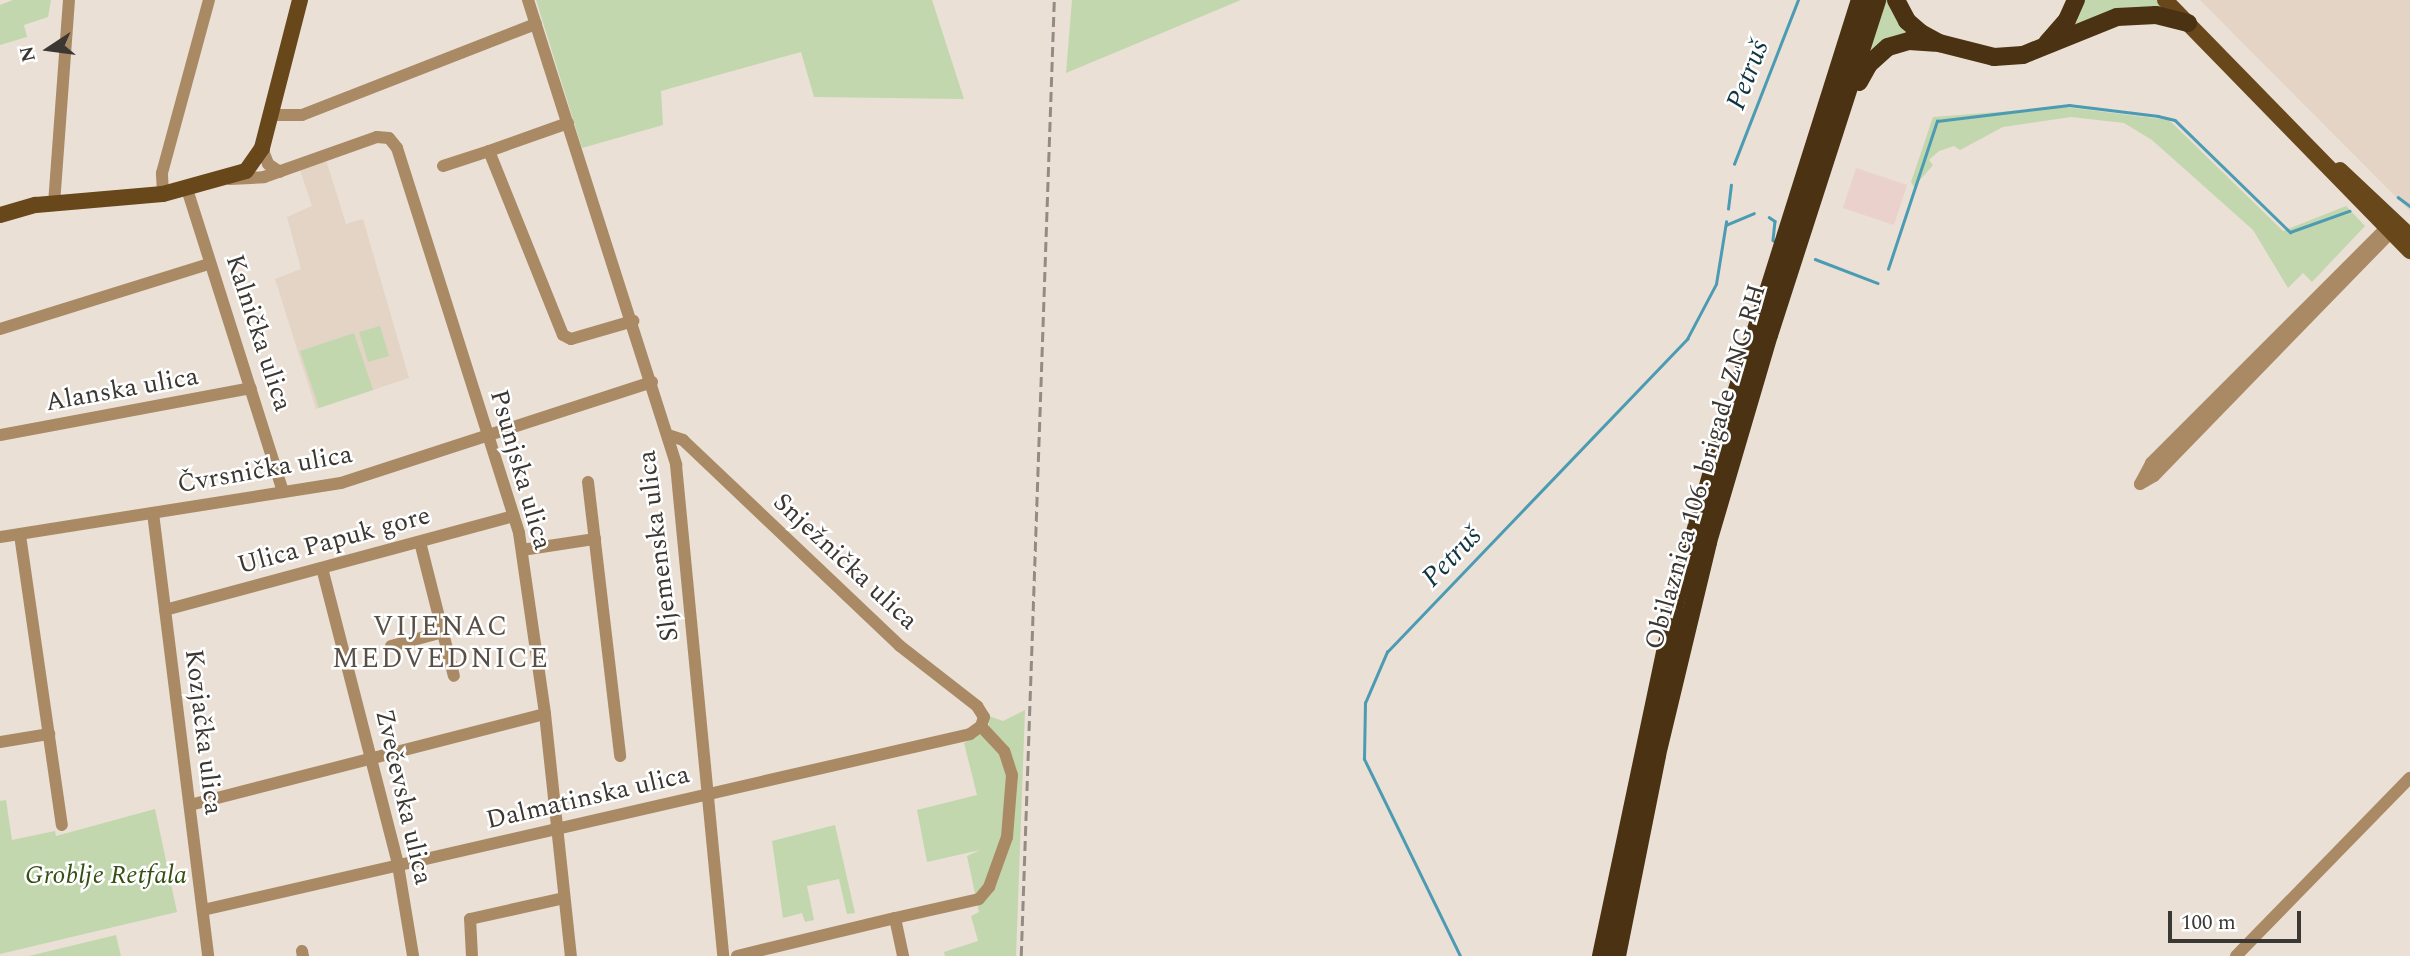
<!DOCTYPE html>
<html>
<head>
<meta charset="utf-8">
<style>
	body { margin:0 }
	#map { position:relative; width:2410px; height:956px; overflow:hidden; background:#eae0d6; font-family:Spectral,serif }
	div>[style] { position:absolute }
	.built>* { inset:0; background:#e3d4c5 }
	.industrial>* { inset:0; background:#ebd1cb }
	.green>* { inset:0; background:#c2d7ae }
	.stream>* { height:2.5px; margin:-1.25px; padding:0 1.25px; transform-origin:1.25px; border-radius:1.25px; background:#4b9bb3 }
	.minor>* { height:12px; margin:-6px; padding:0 6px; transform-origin:6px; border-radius:6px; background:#aa8a64 }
	.major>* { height:16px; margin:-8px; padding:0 8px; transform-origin:8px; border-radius:8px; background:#68471b }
	.highway>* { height:18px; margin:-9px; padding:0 9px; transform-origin:9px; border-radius:9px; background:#4b3212 }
	.rail>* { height:2.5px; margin-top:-1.25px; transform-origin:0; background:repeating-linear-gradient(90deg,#938c85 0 10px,transparent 0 15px) }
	span { translate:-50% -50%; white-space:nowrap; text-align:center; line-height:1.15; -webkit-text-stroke:5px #fff; paint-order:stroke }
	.street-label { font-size:26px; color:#3b3733 }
	.park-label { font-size:26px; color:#365013; font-style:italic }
	.water-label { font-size:28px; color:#0f3540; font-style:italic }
	.neighbourhood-label { font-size:28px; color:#584f47; letter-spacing:2px }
	.north { position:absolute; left:14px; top:14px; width:70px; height:70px; -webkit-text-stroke:5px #fff; paint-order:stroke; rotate:257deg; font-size:19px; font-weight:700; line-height:28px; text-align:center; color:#3b3733 }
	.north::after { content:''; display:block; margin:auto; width:24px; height:32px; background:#3b3733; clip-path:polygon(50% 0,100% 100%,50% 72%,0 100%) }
	.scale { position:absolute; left:2168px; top:911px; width:133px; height:32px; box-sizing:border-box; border:4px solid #3b3733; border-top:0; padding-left:9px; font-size:21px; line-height:24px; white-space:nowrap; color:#3b3733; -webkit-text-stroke:5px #fff; paint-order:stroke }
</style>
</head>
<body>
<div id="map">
	<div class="built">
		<div style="clip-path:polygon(2200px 0,2410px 0,2410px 211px)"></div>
		<div style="clip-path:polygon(326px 160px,346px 224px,363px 219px,409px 378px,316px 409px,275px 279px,301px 269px,287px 217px,312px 206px,300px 170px)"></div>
	</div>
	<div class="industrial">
		<div style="clip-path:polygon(1856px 168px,1907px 185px,1894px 225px,1843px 208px)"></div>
	</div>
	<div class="green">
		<div style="clip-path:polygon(13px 0,51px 0,48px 17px,24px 25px,27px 37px,0 45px,0 5px)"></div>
		<div style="clip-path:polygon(536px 0,932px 0,964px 99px,814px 97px,801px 52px,661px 91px,663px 125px,582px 148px)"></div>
		<div style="clip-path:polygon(1072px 0,1241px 0,1066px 73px)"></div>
		<div style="clip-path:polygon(1882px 0,1890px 0,1909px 32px,1864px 65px)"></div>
		<div style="clip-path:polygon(2081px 0,2157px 0,2165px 9px,2062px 37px)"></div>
		<div style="clip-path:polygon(2065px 107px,2169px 120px,2283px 231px,2346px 206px,2365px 226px,2312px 282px,2303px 273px,2288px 288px,2253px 230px,2152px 140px,2124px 123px,2071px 117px,2003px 127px,1960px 150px,1954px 146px,1939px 151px,1929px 160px,1933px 165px,1914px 187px,1911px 182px,1933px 117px)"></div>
		<div style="clip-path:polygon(380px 326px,389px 356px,368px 362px,359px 332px)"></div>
		<div style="clip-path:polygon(354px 333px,373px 390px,319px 408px,300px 351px)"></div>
		<div style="clip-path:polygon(1025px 710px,1016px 956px,945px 956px,944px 952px,978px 941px,971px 916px,979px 912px,967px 856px,980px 850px,927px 862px,917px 810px,977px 795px,964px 743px,989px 729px,989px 716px,1003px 721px)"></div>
		<div style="clip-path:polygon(6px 800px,12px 840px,55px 831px,56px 836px,155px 809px,177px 912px,0 954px,0 801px)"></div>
		<div style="clip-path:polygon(835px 825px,855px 913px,847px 914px,839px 879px,807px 886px,814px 920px,805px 922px,802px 913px,783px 918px,772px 841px)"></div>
		<div style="clip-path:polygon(116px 935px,121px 956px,29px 956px)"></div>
	</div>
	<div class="stream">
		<div style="left:1734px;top:164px;width:176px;rotate:-68.7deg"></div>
		<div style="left:2398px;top:197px;width:15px;rotate:37deg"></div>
		<div style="left:1728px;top:209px;width:24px;rotate:-83deg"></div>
		<div style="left:1769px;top:217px;width:7px;rotate:34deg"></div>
		<div style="left:1775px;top:221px;width:19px;rotate:96deg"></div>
		<div style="left:1773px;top:240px;width:5px;rotate:37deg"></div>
		<div style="left:1726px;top:225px;width:30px;rotate:-23deg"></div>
		<div style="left:1815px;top:259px;width:67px;rotate:20.9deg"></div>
		<div style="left:1888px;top:269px;width:156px;rotate:-71.7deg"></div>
		<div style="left:1937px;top:121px;width:133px;rotate:-6.9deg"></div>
		<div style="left:2069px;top:105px;width:90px;rotate:7deg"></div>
		<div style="left:2158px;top:116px;width:17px;rotate:13deg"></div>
		<div style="left:2175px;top:120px;width:161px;rotate:44.2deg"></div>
		<div style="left:2290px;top:232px;width:63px;rotate:-19.6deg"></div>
		<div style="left:1460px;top:956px;width:219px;rotate:-116deg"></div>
		<div style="left:1364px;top:759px;width:56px;rotate:-89deg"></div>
		<div style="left:1365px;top:703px;width:56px;rotate:-66.7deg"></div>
		<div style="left:1387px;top:652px;width:434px;rotate:-46.2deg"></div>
		<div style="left:1687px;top:339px;width:62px;rotate:-62.2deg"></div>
		<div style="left:1716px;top:284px;width:63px;rotate:-80.8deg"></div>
	</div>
	<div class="minor">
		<div style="left:528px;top:0;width:488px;rotate:72.3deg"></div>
		<div style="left:676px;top:465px;width:493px;rotate:84.5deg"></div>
		<div style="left:271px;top:115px;width:31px"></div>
		<div style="left:302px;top:115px;width:251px;rotate:-21.3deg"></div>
		<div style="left:568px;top:123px;width:84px;rotate:160.5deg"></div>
		<div style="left:489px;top:151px;width:198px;rotate:68.1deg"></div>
		<div style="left:563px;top:335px;width:9px;rotate:27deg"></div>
		<div style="left:571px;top:339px;width:65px;rotate:-16.2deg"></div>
		<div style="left:262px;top:148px;width:17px;rotate:69deg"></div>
		<div style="left:268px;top:164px;width:14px;rotate:34deg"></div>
		<div style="left:443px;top:166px;width:48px;rotate:-18.1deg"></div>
		<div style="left:230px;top:179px;width:34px;rotate:-3deg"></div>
		<div style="left:264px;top:177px;width:120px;rotate:-19.5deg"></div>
		<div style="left:377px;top:137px;width:12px;rotate:5deg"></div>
		<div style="left:389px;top:138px;width:13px;rotate:51deg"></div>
		<div style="left:397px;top:148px;width:404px;rotate:72.4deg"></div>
		<div style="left:519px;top:533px;width:183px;rotate:81.8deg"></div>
		<div style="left:545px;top:714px;width:243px;rotate:83.9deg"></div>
		<div style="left:187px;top:189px;width:318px;rotate:72.4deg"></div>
		<div style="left:163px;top:194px;width:21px;rotate:-93deg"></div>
		<div style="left:162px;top:173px;width:179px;rotate:-74.8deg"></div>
		<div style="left:54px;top:204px;width:205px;rotate:-85.8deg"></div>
		<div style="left:0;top:329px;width:219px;rotate:-17.3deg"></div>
		<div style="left:0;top:435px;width:255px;rotate:-10.6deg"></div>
		<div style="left:668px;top:435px;width:16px;rotate:18deg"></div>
		<div style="left:683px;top:440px;width:299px;rotate:43.5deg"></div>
		<div style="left:900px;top:646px;width:98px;rotate:37.9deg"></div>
		<div style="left:977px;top:706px;width:13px;rotate:58deg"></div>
		<div style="left:984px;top:717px;width:9px;rotate:108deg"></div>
		<div style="left:588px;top:482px;width:276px;rotate:83.3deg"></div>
		<div style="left:2140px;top:484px;width:24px;rotate:-62deg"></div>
		<div style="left:2151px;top:463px;width:339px;rotate:-45deg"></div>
		<div style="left:2140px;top:484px;width:16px;rotate:-30deg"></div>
		<div style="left:2154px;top:476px;width:347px;rotate:-45.8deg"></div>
		<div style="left:153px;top:513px;width:446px;rotate:82.9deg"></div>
		<div style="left:20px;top:535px;width:293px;rotate:81.8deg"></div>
		<div style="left:0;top:537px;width:345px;rotate:-9deg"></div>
		<div style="left:341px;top:483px;width:327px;rotate:-18deg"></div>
		<div style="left:420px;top:542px;width:138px;rotate:75.8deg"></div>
		<div style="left:522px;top:550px;width:74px;rotate:-8.6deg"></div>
		<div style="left:322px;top:568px;width:307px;rotate:75.6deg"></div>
		<div style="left:398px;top:865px;width:92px;rotate:80.6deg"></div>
		<div style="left:165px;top:610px;width:361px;rotate:-15.1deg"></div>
		<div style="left:391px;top:646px;width:54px;rotate:-15.1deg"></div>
		<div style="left:0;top:742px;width:50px;rotate:-9.3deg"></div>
		<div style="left:190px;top:805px;width:366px;rotate:-14.4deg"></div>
		<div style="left:203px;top:910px;width:787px;rotate:-12.92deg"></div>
		<div style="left:970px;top:734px;width:14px;rotate:-36deg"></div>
		<div style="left:895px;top:918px;width:86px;rotate:-12.7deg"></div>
		<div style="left:979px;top:899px;width:16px;rotate:-50deg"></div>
		<div style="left:989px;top:887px;width:53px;rotate:-70.2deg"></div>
		<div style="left:1007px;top:837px;width:62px;rotate:-85.4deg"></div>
		<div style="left:1012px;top:775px;width:25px;rotate:-108deg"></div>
		<div style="left:1004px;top:751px;width:34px;rotate:-133deg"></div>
		<div style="left:302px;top:951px;width:5px;rotate:79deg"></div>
		<div style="left:472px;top:956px;width:37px;rotate:-93deg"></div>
		<div style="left:470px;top:919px;width:96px;rotate:-12.6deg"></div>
		<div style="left:737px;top:956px;width:163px;rotate:-13.5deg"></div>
		<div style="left:895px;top:918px;width:39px;rotate:78deg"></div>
		<div style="left:2236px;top:956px;width:249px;rotate:-45.7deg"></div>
	</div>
	<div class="major">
		<div style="left:2165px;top:0;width:351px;rotate:45.7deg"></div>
		<div style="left:2340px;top:170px;width:96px;rotate:43.3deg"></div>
		<div style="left:0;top:215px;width:37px;rotate:-16deg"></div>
		<div style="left:36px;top:205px;width:127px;rotate:-5deg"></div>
		<div style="left:163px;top:194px;width:86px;rotate:-15.5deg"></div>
		<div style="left:246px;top:171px;width:28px;rotate:-55deg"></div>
		<div style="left:262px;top:148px;width:153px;rotate:-75.6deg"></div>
	</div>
	<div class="highway">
		<div style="left:1896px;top:0;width:24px;rotate:62deg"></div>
		<div style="left:1907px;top:21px;width:18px;rotate:41deg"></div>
		<div style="left:1921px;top:33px;width:21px;rotate:29deg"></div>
		<div style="left:1939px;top:43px;width:57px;rotate:14.3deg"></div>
		<div style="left:1994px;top:57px;width:29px;rotate:-4deg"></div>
		<div style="left:2023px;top:55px;width:101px;rotate:-22deg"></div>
		<div style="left:2117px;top:17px;width:39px;rotate:-3deg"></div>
		<div style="left:2156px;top:15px;width:33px;rotate:14deg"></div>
		<div style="left:2047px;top:43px;width:30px;rotate:-49deg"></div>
		<div style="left:2067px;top:20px;width:22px;rotate:-66deg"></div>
		<div style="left:1859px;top:82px;width:21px;rotate:-61deg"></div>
		<div style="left:1869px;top:64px;width:25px;rotate:-42deg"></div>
		<div style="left:1888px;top:47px;width:22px;rotate:-16deg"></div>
		<div style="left:1909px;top:41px;width:26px;rotate:4deg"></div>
		<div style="left:1601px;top:956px;width:368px;rotate:-78.1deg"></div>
		<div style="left:1677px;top:596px;width:152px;rotate:-74.3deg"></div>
		<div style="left:1718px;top:450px;width:472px;rotate:-72.5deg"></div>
		<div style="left:1617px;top:956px;width:205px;rotate:-78.7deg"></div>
		<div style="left:1657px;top:755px;width:219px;rotate:-76.5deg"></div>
		<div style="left:1708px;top:542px;width:216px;rotate:-73.6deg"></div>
		<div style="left:1769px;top:335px;width:352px;rotate:-72.1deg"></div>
	</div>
	<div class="rail">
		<div style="left:1021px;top:956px;width:957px;rotate:-88.02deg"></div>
	</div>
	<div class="street-label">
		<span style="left:258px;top:333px;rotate:72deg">Kalnička ulica</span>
		<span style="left:122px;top:390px;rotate:-10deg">Alanska ulica</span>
		<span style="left:1706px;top:467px;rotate:-74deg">Obilaznica 106. brigade ZNG RH</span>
		<span style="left:265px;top:470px;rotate:-10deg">Čvrsnička ulica</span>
		<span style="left:520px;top:470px;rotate:74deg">Psunjska ulica</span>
		<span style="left:334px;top:541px;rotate:-15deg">Ulica Papuk gore</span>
		<span style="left:659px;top:546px;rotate:-97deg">Sljemenska ulica</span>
		<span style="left:845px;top:562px;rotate:43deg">Snježnička ulica</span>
		<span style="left:203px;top:732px;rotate:83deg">Kozjačka ulica</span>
		<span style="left:403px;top:797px;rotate:77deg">Zvečevska ulica</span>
		<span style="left:588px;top:798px;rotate:-13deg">Dalmatinska ulica</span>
	</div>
	<div class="park-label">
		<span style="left:106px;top:876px">Groblje Retfala</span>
	</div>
	<div class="water-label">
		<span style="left:1748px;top:75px;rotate:-69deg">Petruš</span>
		<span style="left:1452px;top:557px;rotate:-46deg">Petruš</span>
	</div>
	<div class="neighbourhood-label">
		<span style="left:441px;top:643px">VIJENAC<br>MEDVEDNICE</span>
	</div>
	<div class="north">N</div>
	<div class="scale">100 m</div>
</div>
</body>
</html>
